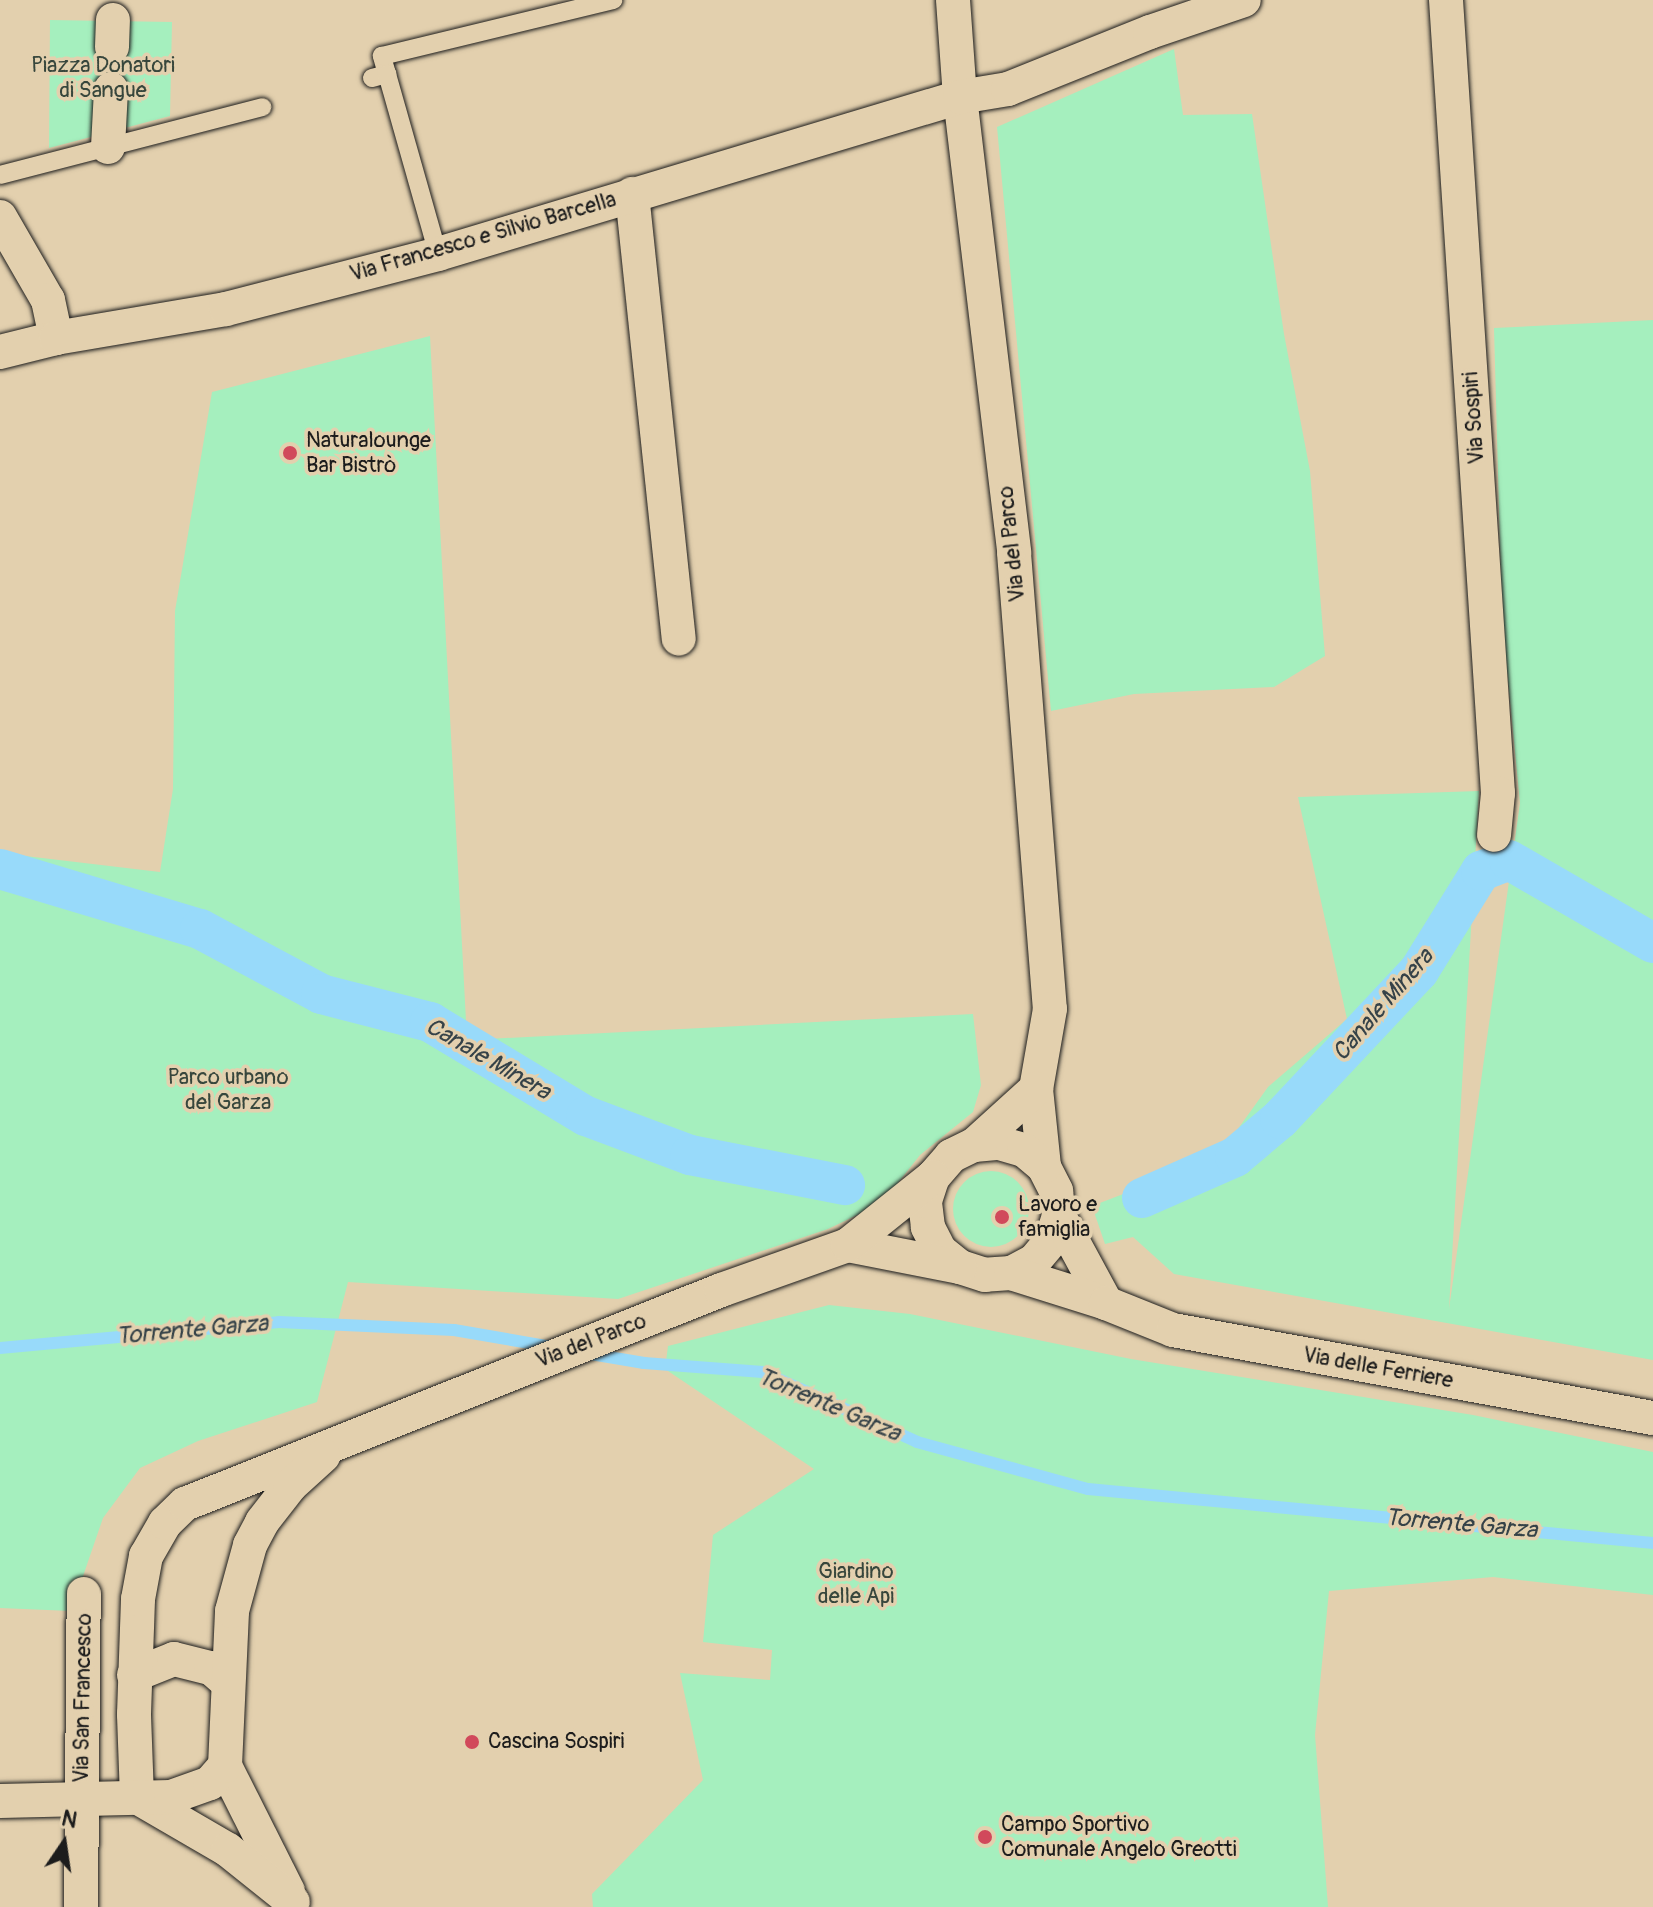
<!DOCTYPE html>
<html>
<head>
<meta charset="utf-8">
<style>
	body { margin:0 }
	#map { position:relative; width:1653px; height:1907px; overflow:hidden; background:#e3d0ae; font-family:Pangolin,sans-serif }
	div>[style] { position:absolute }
	.green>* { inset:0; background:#a5efbe }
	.round { border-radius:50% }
	.stream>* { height:12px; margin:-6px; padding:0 6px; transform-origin:6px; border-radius:6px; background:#98dafa }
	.canal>* { height:40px; margin:-20px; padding:0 20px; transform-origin:20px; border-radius:20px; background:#98dafa }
	.roads { filter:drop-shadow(0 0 2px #1c1c1c) drop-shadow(0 0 2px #1c1c1c) }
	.lane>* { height:18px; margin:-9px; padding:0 9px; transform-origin:9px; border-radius:9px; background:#e3d0ae }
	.street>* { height:34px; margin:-17px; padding:0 17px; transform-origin:17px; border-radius:17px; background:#e3d0ae }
	.dots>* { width:22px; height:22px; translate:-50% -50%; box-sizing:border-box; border:4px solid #e3d0ae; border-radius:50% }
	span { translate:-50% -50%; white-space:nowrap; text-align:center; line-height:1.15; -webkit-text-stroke:7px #e3d0ae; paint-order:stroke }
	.park-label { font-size:22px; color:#37463c }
	.street-label { font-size:22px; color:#1c1c1c }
	.poi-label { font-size:22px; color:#1c1c1c }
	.left { translate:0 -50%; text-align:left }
	.water-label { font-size:24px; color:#354248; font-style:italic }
	.north { position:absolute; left:24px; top:1803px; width:80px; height:80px; -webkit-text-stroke:6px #e3d0ae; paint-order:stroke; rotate:13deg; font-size:22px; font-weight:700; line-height:32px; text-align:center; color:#1c1c1c }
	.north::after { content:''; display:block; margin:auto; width:28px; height:36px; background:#1c1c1c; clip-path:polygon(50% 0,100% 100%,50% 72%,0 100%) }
</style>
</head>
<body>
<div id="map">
	<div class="green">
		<div style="clip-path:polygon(50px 20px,172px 22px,170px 116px,49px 148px)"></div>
		<div style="clip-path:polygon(1174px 49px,1183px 115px,1252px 114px,1284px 334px,1310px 471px,1325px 656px,1274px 687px,1134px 694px,1051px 711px,997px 127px)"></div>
		<div style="clip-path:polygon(1653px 320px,1653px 1360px,1174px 1274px,1133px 1237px,1105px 1244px,1092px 1206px,1217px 1158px,1268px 1087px,1347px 1019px,1298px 797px,1479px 791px,1449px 1309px,1520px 803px,1502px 619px,1494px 328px)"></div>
		<div style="clip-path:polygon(430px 336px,467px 1040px,973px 1014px,981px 1085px,973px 1112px,920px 1155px,882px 1203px,828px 1229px,618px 1299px,348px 1282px,317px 1402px,198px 1441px,140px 1468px,103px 1518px,71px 1611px,0 1608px,0 853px,160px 872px,173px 789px,175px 611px,212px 392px)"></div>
		<div class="round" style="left:953px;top:1171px;width:76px;height:76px"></div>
		<div style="clip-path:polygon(829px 1305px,910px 1314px,1131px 1359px,1473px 1415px,1653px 1452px,1653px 1595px,1493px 1577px,1329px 1591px,1315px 1735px,1328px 1907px,593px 1907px,592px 1894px,703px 1780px,680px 1673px,770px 1680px,772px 1650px,703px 1642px,713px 1535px,814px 1469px,665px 1369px,668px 1346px)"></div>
	</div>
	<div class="stream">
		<div style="left:0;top:1348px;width:280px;rotate:-5.3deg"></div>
		<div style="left:279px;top:1322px;width:175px;rotate:2.6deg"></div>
		<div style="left:454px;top:1330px;width:99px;rotate:9.8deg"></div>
		<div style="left:585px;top:1353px;width:60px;rotate:9.6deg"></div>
		<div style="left:644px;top:1363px;width:119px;rotate:4.3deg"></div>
		<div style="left:763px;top:1372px;width:169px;rotate:24.4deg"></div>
		<div style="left:917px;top:1442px;width:177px;rotate:15.4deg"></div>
		<div style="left:1088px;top:1489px;width:568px;rotate:5.46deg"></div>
	</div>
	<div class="canal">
		<div style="left:0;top:869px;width:209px;rotate:16.7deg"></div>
		<div style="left:200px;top:929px;width:137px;rotate:28.2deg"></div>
		<div style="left:321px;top:994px;width:113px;rotate:14.4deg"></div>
		<div style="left:430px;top:1022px;width:182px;rotate:31.1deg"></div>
		<div style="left:586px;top:1116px;width:111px;rotate:20.6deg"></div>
		<div style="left:690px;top:1155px;width:158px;rotate:11deg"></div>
		<div style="left:1142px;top:1198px;width:102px;rotate:-23.8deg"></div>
		<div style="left:1235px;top:1157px;width:59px;rotate:-40.2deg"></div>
		<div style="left:1280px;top:1119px;width:203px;rotate:-46.8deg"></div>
		<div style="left:1419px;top:971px;width:118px;rotate:-58.2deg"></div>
		<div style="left:1481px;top:871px;width:30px;rotate:-21deg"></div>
		<div style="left:1509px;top:860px;width:166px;rotate:30deg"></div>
	</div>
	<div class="roads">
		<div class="lane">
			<div style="left:387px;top:74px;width:19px;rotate:-106deg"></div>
			<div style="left:382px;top:56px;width:238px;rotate:-13.6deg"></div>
			<div style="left:372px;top:78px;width:16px;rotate:-15deg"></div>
			<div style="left:387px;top:74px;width:187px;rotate:74.2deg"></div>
			<div style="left:0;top:175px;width:271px;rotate:-14.5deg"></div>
		</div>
		<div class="street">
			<div style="left:953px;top:0;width:97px;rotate:85.9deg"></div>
			<div style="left:960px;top:97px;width:459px;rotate:83.2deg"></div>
			<div style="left:1014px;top:553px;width:457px;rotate:85.5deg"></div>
			<div style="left:1050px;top:1009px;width:81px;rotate:99.9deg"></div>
			<div style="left:1036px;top:1089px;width:78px;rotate:84.1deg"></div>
			<div style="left:1044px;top:1167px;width:27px;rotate:63deg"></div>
			<div style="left:1056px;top:1191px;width:25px;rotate:83deg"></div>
			<div style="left:1059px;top:1216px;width:26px;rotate:108deg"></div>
			<div style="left:1051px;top:1241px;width:26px;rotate:130deg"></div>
			<div style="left:1034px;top:1261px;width:26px;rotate:152deg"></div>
			<div style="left:1011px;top:1273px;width:26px;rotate:176deg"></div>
			<div style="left:985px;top:1275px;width:26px;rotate:-162deg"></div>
			<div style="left:960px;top:1267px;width:26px;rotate:-141deg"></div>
			<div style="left:940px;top:1251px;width:27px;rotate:-117deg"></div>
			<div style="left:928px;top:1227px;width:26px;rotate:-97deg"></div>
			<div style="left:925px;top:1201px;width:25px;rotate:-72deg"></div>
			<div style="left:933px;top:1177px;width:28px;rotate:-49deg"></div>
			<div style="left:951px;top:1156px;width:25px;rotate:-26deg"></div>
			<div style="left:974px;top:1145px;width:25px;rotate:-5deg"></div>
			<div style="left:999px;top:1143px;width:26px;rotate:16deg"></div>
			<div style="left:1024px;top:1150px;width:26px;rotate:40deg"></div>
			<div style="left:1446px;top:0;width:795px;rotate:86.25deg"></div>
			<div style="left:1498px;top:793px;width:42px;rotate:95.4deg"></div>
			<div style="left:112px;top:47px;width:27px;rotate:-88deg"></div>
			<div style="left:108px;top:147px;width:58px;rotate:-87deg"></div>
			<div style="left:632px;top:194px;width:447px;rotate:84deg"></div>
			<div style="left:0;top:217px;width:96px;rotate:60deg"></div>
			<div style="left:48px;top:300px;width:39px;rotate:78deg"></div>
			<div style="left:0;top:352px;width:58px;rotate:-14deg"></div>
			<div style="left:56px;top:338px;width:172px;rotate:-9.7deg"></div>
			<div style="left:226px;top:309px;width:219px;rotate:-14.5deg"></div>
			<div style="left:438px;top:254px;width:545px;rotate:-16.74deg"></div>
			<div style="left:960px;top:97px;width:49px;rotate:-9.5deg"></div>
			<div style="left:1008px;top:89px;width:153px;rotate:-21.9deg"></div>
			<div style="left:1150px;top:32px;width:99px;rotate:-18.8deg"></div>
			<div style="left:974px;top:1145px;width:84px;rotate:-42.1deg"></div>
			<div style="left:1059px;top:1216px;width:99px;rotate:61.6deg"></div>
			<div style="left:848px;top:1245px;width:114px;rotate:11.1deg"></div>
			<div style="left:1011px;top:1273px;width:100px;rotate:17.5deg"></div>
			<div style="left:1106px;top:1303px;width:72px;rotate:21.9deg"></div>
			<div style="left:1173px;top:1330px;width:488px;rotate:10.4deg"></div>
			<div style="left:134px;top:1675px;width:43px;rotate:-21.8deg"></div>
			<div style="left:174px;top:1659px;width:38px;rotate:14deg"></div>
			<div style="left:211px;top:1668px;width:20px;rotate:41deg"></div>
			<div style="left:225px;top:1766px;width:140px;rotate:63.3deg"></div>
			<div style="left:137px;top:1797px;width:83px;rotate:-92.1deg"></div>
			<div style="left:134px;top:1714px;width:115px;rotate:-88deg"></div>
			<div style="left:138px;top:1599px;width:44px;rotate:-79.5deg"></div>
			<div style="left:146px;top:1556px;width:38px;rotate:-60deg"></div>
			<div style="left:165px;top:1523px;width:28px;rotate:-44deg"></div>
			<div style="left:185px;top:1504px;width:577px;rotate:-21.76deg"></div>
			<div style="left:721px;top:1290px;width:135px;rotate:-19.5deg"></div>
			<div style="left:848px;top:1245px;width:109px;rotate:-38.7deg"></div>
			<div style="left:137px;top:1797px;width:105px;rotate:30.2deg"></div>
			<div style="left:228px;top:1850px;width:83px;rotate:38.7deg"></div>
			<div style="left:0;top:1801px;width:171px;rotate:-1.3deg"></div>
			<div style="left:171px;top:1797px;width:41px;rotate:-19.7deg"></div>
			<div style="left:210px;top:1783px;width:23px;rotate:-49deg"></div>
			<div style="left:225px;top:1766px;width:155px;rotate:-87.4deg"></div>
			<div style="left:232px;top:1611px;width:68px;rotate:-74.7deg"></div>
			<div style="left:250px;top:1545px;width:26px;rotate:-62deg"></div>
			<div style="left:262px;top:1522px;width:46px;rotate:-52.1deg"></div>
			<div style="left:290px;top:1486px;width:45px;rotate:-42.3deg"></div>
			<div style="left:81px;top:1907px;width:313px;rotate:-89.5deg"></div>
		</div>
	</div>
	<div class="dots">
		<div style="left:290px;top:453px;background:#d1495b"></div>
		<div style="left:1002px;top:1217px;background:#d1495b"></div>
		<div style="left:472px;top:1742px;background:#d1495b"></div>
		<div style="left:985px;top:1837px;background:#d1495b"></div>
	</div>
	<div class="park-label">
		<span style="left:103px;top:78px">Piazza Donatori<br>di Sangue</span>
		<span style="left:228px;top:1090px">Parco urbano<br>del Garza</span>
		<span style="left:856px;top:1584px">Giardino<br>delle Api</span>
	</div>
	<div class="street-label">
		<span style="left:483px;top:237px;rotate:-16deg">Via Francesco e Silvio Barcella</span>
		<span style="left:1474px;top:418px;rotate:-94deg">Via Sospiri</span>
		<span style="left:1012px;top:544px;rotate:-96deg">Via del Parco</span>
		<span style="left:591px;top:1341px;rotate:-21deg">Via del Parco</span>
		<span style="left:1378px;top:1368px;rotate:10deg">Via delle Ferriere</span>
		<span style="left:83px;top:1698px;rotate:-89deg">Via San Francesco</span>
	</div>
	<div class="poi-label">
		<span class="left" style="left:306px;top:453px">Naturalounge<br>Bar Bistrò</span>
		<span class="left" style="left:1018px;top:1217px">Lavoro e<br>famiglia</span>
		<span class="left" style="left:488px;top:1742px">Cascina Sospiri</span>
		<span class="left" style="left:1001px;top:1837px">Campo Sportivo<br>Comunale Angelo Greotti</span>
	</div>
	<div class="water-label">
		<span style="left:1383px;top:1005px;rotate:-49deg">Canale Minera</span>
		<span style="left:488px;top:1059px;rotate:30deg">Canale Minera</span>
		<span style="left:192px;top:1330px;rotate:-5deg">Torrente Garza</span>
		<span style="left:829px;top:1405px;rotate:23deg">Torrente Garza</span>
		<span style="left:1461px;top:1524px;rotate:5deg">Torrente Garza</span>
	</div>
	<div class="north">N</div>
</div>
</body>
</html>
